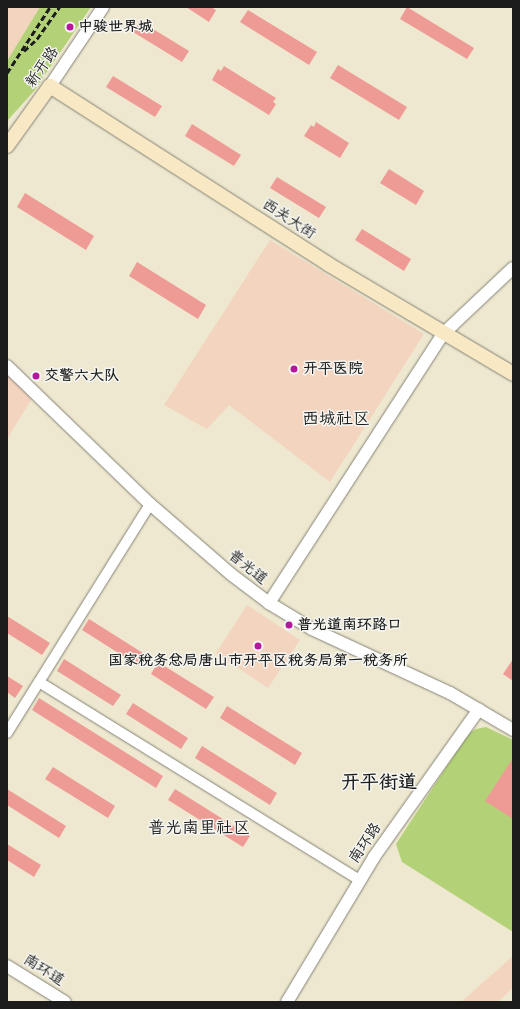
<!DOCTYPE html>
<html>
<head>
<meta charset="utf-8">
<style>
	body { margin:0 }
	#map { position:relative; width:520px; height:1009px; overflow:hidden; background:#eee8d0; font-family:Itim,"LXGW WenKai TC",sans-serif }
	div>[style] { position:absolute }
	.built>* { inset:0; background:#f3d4bf }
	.green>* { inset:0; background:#b3d177 }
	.building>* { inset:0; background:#ee9b95 }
	.roads { filter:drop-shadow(0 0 1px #858276) drop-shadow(0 0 1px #858276) }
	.minor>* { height:10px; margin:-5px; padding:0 5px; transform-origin:5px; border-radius:5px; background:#fff }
	.tertiary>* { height:12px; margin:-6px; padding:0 6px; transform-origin:6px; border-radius:6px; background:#fff }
	.secondary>* { height:14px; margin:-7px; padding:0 7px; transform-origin:7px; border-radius:7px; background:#f8e8c3 }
	.rail>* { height:3px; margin-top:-1.5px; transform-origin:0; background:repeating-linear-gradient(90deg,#1c1c1c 0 6px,transparent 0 9px) }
	.dots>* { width:11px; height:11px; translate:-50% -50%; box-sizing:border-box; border:2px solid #f6f6f2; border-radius:50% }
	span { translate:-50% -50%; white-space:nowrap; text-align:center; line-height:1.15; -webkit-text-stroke:3px #f6f6f2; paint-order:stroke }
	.poi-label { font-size:15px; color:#1c1c1c; font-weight:700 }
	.left { translate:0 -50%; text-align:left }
	.street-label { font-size:15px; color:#1c1c1c }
	.quarter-label { font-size:17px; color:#1c1c1c }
	.district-label { font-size:19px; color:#1c1c1c; font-weight:700 }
	.frame { position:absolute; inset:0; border:8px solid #1c1c1c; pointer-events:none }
</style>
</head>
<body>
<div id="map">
	<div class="built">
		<div style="clip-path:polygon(7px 7px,40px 7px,7px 61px)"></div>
		<div style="clip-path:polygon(270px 240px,424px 334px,330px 482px,229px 405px,207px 429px,164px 405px)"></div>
		<div style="clip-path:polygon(7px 373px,33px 397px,7px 439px)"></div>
		<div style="clip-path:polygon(247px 605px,300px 640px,268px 688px,216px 653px)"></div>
		<div style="clip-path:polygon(513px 956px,513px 988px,498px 1002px,461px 1002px)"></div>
	</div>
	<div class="green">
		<div style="clip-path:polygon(40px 7px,91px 7px,34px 91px,7px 121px,7px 61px)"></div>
		<div style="clip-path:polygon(486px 727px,513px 740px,513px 932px,402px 862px,396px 844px,468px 734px,476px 729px)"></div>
	</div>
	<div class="building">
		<div style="clip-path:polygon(186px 7px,211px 7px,216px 10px,209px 22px)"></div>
		<div style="clip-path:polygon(407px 7px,474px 48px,467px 59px,400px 19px)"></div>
		<div style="clip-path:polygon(248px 10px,317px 52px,309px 65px,240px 22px)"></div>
		<div style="clip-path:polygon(140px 21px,189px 51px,182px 62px,133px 32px)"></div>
		<div style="clip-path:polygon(338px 65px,407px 107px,399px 120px,330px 78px)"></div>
		<div style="clip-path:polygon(224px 66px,276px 98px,273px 102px,276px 104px,269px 115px,212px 80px,218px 69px,221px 71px)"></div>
		<div style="clip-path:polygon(113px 76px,162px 106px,155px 117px,106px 87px)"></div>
		<div style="clip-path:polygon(316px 122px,349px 143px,340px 158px,304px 136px,311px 125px,314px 127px)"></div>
		<div style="clip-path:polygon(192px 124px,241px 155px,234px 166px,185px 136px)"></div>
		<div style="clip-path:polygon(389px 169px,424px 191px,416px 205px,380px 183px)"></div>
		<div style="clip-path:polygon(277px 177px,326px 207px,319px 218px,270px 188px)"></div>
		<div style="clip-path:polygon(25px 193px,94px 236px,86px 250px,17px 207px)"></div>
		<div style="clip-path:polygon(362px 229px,411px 259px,404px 271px,355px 240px)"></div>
		<div style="clip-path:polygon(137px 262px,206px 305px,198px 319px,129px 276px)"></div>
		<div style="clip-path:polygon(7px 616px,50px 643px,42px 655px,7px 633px)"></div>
		<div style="clip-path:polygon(89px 619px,146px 655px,139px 666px,82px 630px)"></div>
		<div style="clip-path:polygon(64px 659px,121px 695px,113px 706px,57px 671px)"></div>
		<div style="clip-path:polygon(513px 659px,513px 681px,503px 674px)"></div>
		<div style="clip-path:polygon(158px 662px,214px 697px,206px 709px,151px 674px)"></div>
		<div style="clip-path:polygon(7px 676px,23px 686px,15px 698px,7px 692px)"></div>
		<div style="clip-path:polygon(39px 698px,163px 776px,156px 788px,32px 710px)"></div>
		<div style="clip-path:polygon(133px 703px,188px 738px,181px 749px,126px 714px)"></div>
		<div style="clip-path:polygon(227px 706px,302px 753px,295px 765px,220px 718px)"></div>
		<div style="clip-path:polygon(202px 746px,277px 793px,270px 805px,195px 758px)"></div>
		<div style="clip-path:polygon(513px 758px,513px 819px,485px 801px)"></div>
		<div style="clip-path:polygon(53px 767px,115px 806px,108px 818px,45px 779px)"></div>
		<div style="clip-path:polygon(7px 789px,66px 826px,59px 838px,7px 805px)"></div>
		<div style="clip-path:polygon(175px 789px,250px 836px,243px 847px,168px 800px)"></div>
		<div style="clip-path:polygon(7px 844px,41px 865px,34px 877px,7px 860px)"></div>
	</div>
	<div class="roads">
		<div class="minor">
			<div style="left:39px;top:682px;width:376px;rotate:31.7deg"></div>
			<div style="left:7px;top:733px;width:270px;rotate:-58deg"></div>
		</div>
		<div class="tertiary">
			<div style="left:50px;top:86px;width:95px;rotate:-56.1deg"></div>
			<div style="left:7px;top:366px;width:199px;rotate:44deg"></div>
			<div style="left:150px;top:504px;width:108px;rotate:40.9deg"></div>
			<div style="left:232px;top:575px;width:46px;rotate:37.1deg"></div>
			<div style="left:269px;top:603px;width:50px;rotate:31.2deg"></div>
			<div style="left:312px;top:629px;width:152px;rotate:24.9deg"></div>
			<div style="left:450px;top:693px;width:73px;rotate:30.4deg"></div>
			<div style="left:269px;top:603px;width:322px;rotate:-57.1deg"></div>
			<div style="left:444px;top:333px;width:95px;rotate:-43.3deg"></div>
			<div style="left:7px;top:966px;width:68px;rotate:31.8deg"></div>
			<div style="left:287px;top:1002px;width:169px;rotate:-59deg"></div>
			<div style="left:374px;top:857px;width:181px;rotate:-54.6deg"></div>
		</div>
		<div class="secondary">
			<div style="left:7px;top:146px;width:74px;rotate:-54.4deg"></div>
			<div style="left:50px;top:86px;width:330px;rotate:32.6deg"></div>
			<div style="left:328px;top:264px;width:215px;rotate:30.7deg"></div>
		</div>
	</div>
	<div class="rail">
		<div style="left:24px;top:51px;width:18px;rotate:-43deg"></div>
		<div style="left:37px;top:39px;width:39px;rotate:-55deg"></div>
		<div style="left:7px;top:73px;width:79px;rotate:-56.9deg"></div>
	</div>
	<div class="dots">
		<div style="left:70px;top:27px;background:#b5179e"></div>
		<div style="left:294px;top:369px;background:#b5179e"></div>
		<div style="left:36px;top:376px;background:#b5179e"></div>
		<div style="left:289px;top:625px;background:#b5179e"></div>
		<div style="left:258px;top:646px;background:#b5179e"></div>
	</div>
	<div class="poi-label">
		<span class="left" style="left:78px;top:27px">中骏世界城</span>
		<span class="left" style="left:303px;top:369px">开平医院</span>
		<span class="left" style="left:44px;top:376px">交警六大队</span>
		<span class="left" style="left:297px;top:625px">普光道南环路口</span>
		<span style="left:258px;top:661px">国家税务总局唐山市开平区税务局第一税务所</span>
	</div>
	<div class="street-label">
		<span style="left:42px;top:67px;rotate:-55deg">新开路</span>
		<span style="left:289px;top:219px;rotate:33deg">西关大街</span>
		<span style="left:248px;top:567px;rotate:39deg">普光道</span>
		<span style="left:365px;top:843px;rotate:-56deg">南环路</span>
		<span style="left:44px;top:970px;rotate:32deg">南环道</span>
	</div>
	<div class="quarter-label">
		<span style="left:336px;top:419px">西城社区</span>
		<span style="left:199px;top:828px">普光南里社区</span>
	</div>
	<div class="district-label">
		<span style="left:379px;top:782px">开平街道</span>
	</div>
	<div class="frame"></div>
</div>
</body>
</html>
